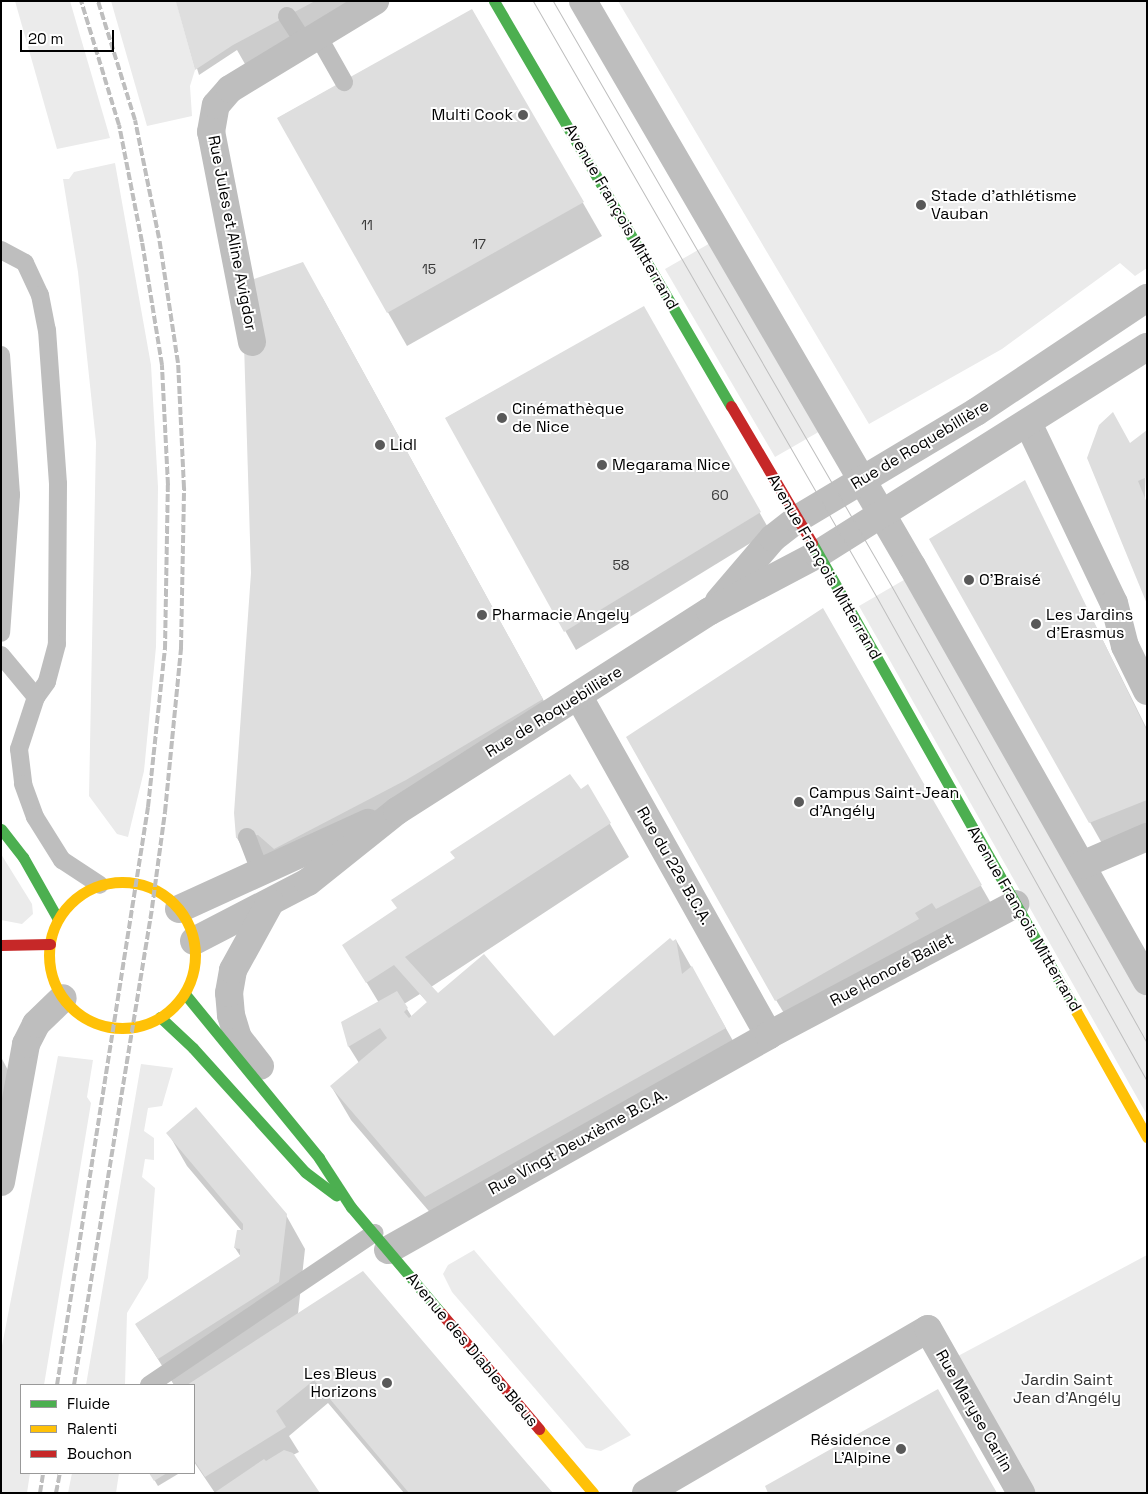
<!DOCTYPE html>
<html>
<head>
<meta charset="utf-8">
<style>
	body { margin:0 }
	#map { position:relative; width:1148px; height:1494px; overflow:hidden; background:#fff; font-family:"Space Grotesk",sans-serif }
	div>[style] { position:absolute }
	.green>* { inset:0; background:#ebebeb }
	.shadow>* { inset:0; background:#0003 }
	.building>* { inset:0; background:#dedede }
	.lane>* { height:18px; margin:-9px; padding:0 9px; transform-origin:9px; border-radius:9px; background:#bebebe }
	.street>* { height:28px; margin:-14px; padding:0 14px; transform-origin:14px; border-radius:14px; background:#bebebe }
	.fast>* { height:11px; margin:-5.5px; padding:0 5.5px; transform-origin:5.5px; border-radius:5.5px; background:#4caf50 }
	.slow>* { height:11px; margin:-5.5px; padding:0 5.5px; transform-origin:5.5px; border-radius:5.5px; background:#ffc107 }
	.slow>.ring { margin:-5.5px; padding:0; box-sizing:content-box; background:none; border:11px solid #ffc107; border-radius:50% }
	.jam>* { height:11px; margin:-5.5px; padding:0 5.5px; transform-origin:5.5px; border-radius:5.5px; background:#c62828 }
	.tram>* { height:1px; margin:-0.5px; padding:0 0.5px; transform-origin:0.5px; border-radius:0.5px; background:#bebebe }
	.rail>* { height:4px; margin-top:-2px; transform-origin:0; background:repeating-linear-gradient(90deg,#bebebe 0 8px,transparent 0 10.5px) }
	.dots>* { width:14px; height:14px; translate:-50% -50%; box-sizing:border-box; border:2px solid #fff; border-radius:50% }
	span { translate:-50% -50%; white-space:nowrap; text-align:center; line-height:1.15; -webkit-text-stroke:4px #fff; paint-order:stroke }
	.number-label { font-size:14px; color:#383838 }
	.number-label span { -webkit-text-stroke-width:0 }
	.poi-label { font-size:16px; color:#000 }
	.right { translate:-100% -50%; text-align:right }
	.left { translate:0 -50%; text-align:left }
	.street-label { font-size:16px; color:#000 }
	.park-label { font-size:16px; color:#313131 }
	.frame { position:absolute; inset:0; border:2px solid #000; pointer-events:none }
	.legend { position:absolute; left:20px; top:1384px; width:175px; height:90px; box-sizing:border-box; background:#fff; border:1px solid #999; margin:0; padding:6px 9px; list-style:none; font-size:15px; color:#000 }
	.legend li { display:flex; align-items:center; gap:10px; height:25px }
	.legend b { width:25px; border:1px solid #999 }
	.scale { position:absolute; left:20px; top:30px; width:94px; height:22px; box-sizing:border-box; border:2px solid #000; border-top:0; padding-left:6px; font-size:15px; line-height:18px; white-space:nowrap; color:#000; -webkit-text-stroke:4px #fff; paint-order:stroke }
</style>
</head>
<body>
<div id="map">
	<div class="green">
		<div style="clip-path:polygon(15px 1px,70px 1px,110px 138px,57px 149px)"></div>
		<div style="clip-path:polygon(111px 1px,176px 1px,195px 70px,190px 86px,192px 116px,147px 126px)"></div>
		<div style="clip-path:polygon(618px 1px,1147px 1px,1147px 268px,1135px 276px,1120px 263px,1002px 349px,869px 424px)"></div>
		<div style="clip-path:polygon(115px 163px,151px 365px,158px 487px,156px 647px,144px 771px,128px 837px,117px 834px,89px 796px,96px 442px,78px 272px,63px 179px,69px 179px,74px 172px)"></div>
		<div style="clip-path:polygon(712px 242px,822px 430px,775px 457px,665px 269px)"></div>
		<div style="clip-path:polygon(909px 577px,1147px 999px,1147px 1115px,859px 606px)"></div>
		<div style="clip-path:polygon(1px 854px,32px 904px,33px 914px,22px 924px,1px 920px)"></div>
		<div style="clip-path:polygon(58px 1056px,93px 1060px,87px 1097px,91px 1103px,44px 1385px,21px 1385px,21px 1473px,30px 1473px,27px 1493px,1px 1493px,1px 1351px)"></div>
		<div style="clip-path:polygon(141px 1064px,173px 1068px,162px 1106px,148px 1108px,144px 1131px,154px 1138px,154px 1160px,145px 1159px,142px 1177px,155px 1188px,148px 1278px,127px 1313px,125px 1385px,86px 1385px)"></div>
		<div style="clip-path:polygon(474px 1250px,631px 1435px,601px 1451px,586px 1448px,452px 1292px,443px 1274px,448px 1265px)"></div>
		<div style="clip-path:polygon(1147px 1255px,1147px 1493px,1034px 1493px,958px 1356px)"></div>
		<div style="clip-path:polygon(72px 1473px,119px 1473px,116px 1493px,68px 1493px)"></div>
	</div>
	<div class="shadow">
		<div style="clip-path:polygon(181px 1px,360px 1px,253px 78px,237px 50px,199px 75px,177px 3px)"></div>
		<div style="clip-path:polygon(472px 10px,602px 236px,407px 346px,278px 118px)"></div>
		<div style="clip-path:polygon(322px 297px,556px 723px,420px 804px,251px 862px,237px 838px,235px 813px,252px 573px)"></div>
		<div style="clip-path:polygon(643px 308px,770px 531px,576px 650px,446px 418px)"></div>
		<div style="clip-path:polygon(1147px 432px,1145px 493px,1147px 602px,1089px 458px,1130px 444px)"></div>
		<div style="clip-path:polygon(1024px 482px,1147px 729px,1147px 830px,1104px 847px,931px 540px)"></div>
		<div style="clip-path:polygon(822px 609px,1000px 919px,796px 1033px,776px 1000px)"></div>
		<div style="clip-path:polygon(evenodd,588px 786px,629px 857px,431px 987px,437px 993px,554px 1038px,676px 940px,745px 1062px,445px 1230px,351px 1120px,331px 1086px,359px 1063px,349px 1047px,343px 1023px,379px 1003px,344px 945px,588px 786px,420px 994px,428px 1003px,412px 1017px,404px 1004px,420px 994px)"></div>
		<div style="clip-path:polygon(1px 1057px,10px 1074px,1px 1145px)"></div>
		<div style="clip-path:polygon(168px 1133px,286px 1215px,305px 1249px,298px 1314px,551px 1493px,404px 1493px,328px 1403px,289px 1436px,299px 1452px,215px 1493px,194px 1462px,194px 1385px,174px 1385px,136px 1324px,241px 1257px,235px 1248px,242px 1231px,187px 1166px)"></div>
		<div style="clip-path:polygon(150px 1473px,177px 1473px,178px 1474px,158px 1486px)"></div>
	</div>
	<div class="building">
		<div style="clip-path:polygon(315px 1px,233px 45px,195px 70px,176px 2px)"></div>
		<div style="clip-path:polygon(472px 9px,584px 202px,387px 313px,277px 118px)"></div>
		<div style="clip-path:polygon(303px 262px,543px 699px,406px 780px,274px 849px,258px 835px,236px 838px,234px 813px,251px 573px,244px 344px,254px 279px)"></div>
		<div style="clip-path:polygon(644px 306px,761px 512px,564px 632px,445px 418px)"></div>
		<div style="clip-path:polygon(1113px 412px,1130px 443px,1147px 430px,1147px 477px,1138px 481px,1147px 503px,1147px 604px,1087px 458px,1099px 425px)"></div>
		<div style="clip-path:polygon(1025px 480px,1147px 731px,1147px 800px,1089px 823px,929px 539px)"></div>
		<div style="clip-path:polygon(823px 608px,982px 885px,936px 909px,932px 903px,915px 913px,919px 919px,775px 1001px,626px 737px)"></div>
		<div style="clip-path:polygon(570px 774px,581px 789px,588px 784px,611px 823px,405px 957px,438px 993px,484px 954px,554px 1036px,670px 938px,673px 941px,676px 939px,682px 974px,692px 966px,726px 1028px,425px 1197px,330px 1086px,387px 1038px,380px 1028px,348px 1047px,341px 1022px,397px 991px,408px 1008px,404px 1012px,409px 1018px,427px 1002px,394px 965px,366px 983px,342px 945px,397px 908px,391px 900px,455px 858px,450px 852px)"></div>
		<div style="clip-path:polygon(196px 1107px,287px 1214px,279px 1282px,158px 1359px,135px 1324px,240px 1256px,240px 1249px,234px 1248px,237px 1230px,243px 1230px,243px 1224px,166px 1133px)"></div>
		<div style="clip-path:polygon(363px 1271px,526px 1462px,553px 1493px,409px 1493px,314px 1380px,276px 1411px,286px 1427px,205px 1477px,194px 1460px,194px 1385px,187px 1385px)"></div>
		<div style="clip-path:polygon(938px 1389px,997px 1493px,768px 1493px,765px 1486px)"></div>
		<div style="clip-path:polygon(284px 1450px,293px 1453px,320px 1493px,214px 1493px,264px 1459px,266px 1461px)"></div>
		<div style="clip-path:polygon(149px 1473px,167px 1473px,154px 1481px)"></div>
	</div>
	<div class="lane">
		<div style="left:287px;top:16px;width:33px;rotate:57deg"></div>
		<div style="left:318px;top:36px;width:53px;rotate:60.5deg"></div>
		<div style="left:1px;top:250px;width:27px;rotate:28deg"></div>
		<div style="left:25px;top:263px;width:35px;rotate:65deg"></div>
		<div style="left:40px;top:295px;width:36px;rotate:79deg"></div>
		<div style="left:47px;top:330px;width:154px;rotate:85.9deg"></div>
		<div style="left:58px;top:484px;width:160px;rotate:90.4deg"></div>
		<div style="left:57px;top:644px;width:39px;rotate:105deg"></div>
		<div style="left:47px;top:682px;width:19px;rotate:126deg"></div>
		<div style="left:36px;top:697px;width:55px;rotate:108.1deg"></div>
		<div style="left:19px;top:749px;width:35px;rotate:83deg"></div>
		<div style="left:23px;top:784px;width:35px;rotate:70deg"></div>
		<div style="left:35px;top:817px;width:51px;rotate:57.9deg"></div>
		<div style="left:62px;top:860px;width:45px;rotate:33.3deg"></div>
		<div style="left:1px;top:355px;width:140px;rotate:85.9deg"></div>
		<div style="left:11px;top:495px;width:138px;rotate:94.1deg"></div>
		<div style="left:1px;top:655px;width:55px;rotate:50.2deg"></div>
		<div style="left:247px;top:837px;width:36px;rotate:69deg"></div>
		<div style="left:149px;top:1385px;width:272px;rotate:-34deg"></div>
	</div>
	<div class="street">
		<div style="left:583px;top:1px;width:654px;rotate:59.79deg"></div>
		<div style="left:912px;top:566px;width:477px;rotate:60.5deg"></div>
		<div style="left:252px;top:342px;width:214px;rotate:-101deg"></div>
		<div style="left:211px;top:132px;width:27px;rotate:-80deg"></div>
		<div style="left:216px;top:105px;width:21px;rotate:-49deg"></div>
		<div style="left:230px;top:89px;width:170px;rotate:-31.3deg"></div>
		<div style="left:1028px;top:423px;width:199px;rotate:64.5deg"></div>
		<div style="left:1114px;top:603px;width:44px;rotate:75.7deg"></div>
		<div style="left:1125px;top:646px;width:50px;rotate:63.9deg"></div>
		<div style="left:719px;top:601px;width:83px;rotate:-49.4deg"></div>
		<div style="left:773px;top:538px;width:31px;rotate:-38deg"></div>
		<div style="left:797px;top:519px;width:209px;rotate:-30.9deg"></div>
		<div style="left:976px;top:412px;width:206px;rotate:-33.7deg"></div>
		<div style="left:579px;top:697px;width:388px;rotate:60.7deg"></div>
		<div style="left:1082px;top:865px;width:71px;rotate:-23.3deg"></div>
		<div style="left:179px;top:909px;width:208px;rotate:-24.5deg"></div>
		<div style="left:194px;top:941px;width:128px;rotate:-27.4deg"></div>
		<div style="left:308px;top:882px;width:114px;rotate:-38.6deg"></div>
		<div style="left:397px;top:811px;width:371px;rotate:-32.6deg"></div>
		<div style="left:710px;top:611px;width:122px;rotate:-27.8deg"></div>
		<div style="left:818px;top:554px;width:389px;rotate:-32.2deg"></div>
		<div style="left:260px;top:1066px;width:36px;rotate:-128deg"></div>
		<div style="left:238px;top:1038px;width:24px;rotate:-107deg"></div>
		<div style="left:231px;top:1015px;width:22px;rotate:-95deg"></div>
		<div style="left:229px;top:993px;width:23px;rotate:-80deg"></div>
		<div style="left:233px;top:970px;width:77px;rotate:-61.1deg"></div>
		<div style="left:1px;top:1182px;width:140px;rotate:-79.7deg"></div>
		<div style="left:26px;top:1044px;width:22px;rotate:-63deg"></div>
		<div style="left:36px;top:1024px;width:37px;rotate:-44deg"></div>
		<div style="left:388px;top:1250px;width:437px;rotate:-29.4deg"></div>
		<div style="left:769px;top:1035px;width:279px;rotate:-28deg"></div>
		<div style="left:646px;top:1493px;width:326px;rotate:-30.2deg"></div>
		<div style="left:928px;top:1329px;width:189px;rotate:60.4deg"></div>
	</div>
	<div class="fast">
		<div style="left:494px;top:1px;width:469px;rotate:59.7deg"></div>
		<div style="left:812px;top:543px;width:537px;rotate:60.57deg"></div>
		<div style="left:1px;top:829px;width:36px;rotate:52deg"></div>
		<div style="left:23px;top:857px;width:71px;rotate:60.6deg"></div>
		<div style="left:185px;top:994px;width:212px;rotate:50.7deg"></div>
		<div style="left:319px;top:1158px;width:59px;rotate:56.9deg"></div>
		<div style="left:351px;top:1207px;width:139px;rotate:49.7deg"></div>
		<div style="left:160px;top:1017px;width:45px;rotate:43.2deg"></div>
		<div style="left:193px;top:1048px;width:167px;rotate:47.9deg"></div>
		<div style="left:305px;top:1172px;width:39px;rotate:37deg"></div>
	</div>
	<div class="slow">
		<div class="ring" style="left:49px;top:882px;width:135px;height:135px"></div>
		<div style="left:1076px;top:1011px;width:145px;rotate:60.6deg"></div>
		<div style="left:539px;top:1429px;width:84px;rotate:49.8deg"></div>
	</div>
	<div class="jam">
		<div style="left:731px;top:406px;width:159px;rotate:59.4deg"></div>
		<div style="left:1px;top:945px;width:49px;rotate:-1.2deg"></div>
		<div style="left:441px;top:1313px;width:152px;rotate:49.8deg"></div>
	</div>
	<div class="tram">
		<div style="left:533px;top:1px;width:687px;rotate:60.04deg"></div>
		<div style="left:876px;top:596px;width:556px;rotate:60.81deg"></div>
		<div style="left:553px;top:1px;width:677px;rotate:59.95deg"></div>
		<div style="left:892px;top:587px;width:522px;rotate:60.79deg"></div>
	</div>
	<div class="rail">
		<div style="left:57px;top:1385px;width:585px;rotate:-81.05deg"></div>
		<div style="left:148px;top:807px;width:159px;rotate:-83.9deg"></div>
		<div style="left:165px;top:649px;width:164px;rotate:-89deg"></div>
		<div style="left:168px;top:485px;width:120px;rotate:-92.9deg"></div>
		<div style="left:162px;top:365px;width:125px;rotate:-99.2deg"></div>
		<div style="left:142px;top:242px;width:119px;rotate:-101.1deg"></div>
		<div style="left:119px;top:125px;width:130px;rotate:-107deg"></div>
		<div style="left:74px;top:1385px;width:483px;rotate:-80.7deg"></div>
		<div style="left:152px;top:908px;width:97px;rotate:-82.3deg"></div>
		<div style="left:165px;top:812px;width:165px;rotate:-84.4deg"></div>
		<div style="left:181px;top:648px;width:160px;rotate:-88.9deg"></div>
		<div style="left:184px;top:488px;width:125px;rotate:-92.7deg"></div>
		<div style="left:178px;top:363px;width:126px;rotate:-98.6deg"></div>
		<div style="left:159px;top:238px;width:120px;rotate:-101.5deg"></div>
		<div style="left:135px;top:120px;width:125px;rotate:-107.3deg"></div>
		<div style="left:40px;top:1493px;width:20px;rotate:-81deg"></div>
		<div style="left:56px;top:1493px;width:20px;rotate:-79deg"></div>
	</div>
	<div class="dots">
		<div style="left:523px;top:115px;background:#595959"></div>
		<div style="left:921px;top:205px;background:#595959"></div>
		<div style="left:502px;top:418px;background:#595959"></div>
		<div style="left:380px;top:445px;background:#595959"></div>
		<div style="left:602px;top:465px;background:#595959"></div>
		<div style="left:969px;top:580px;background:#595959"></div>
		<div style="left:482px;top:615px;background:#595959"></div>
		<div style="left:1036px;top:624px;background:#595959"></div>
		<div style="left:799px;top:802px;background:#595959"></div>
		<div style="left:387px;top:1383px;background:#595959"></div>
		<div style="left:901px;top:1449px;background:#595959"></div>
	</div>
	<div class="number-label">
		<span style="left:367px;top:225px">11</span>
		<span style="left:479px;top:244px">17</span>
		<span style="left:429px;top:269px">15</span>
		<span style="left:720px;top:495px">60</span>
		<span style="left:621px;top:565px">58</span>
	</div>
	<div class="poi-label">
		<span class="right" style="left:513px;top:115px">Multi Cook</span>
		<span class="left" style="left:931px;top:205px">Stade d'athlétisme<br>Vauban</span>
		<span class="left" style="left:512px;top:418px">Cinémathèque<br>de Nice</span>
		<span class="left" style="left:390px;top:445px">Lidl</span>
		<span class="left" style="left:612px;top:465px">Megarama Nice</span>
		<span class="left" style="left:979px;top:580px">O'Braisé</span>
		<span class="left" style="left:492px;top:615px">Pharmacie Angely</span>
		<span class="left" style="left:1046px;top:624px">Les Jardins<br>d'Erasmus</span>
		<span class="left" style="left:809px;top:802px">Campus Saint-Jean<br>d'Angély</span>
		<span class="right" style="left:377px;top:1383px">Les Bleus<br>Horizons</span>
		<span class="right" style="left:891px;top:1449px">Résidence<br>L'Alpine</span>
	</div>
	<div class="street-label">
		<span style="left:621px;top:217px;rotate:60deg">Avenue François Mitterrand</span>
		<span style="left:232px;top:233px;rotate:79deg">Rue Jules et Aline Avigdor</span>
		<span style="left:920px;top:445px;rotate:-31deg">Rue de Roquebillière</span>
		<span style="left:824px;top:567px;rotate:60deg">Avenue François Mitterrand</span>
		<span style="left:554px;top:712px;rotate:-32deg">Rue de Roquebillière</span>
		<span style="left:674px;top:866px;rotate:60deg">Rue du 22e B.C.A.</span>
		<span style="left:1024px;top:919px;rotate:60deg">Avenue François Mitterrand</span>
		<span style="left:892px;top:970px;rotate:-28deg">Rue Honoré Bailet</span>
		<span style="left:578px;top:1142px;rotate:-29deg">Rue Vingt Deuxième B.C.A.</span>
		<span style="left:472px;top:1350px;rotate:50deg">Avenue des Diables Bleus</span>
		<span style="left:974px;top:1411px;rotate:60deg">Rue Maryse Carlin</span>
	</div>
	<div class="park-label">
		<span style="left:1067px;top:1389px">Jardin Saint<br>Jean d'Angély</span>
	</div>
	<div class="frame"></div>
	<ul class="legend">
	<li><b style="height:6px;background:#4caf50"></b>Fluide</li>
	<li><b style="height:6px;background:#ffc107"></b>Ralenti</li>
	<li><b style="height:6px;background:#c62828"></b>Bouchon</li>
	</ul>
	<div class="scale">20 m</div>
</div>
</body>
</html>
